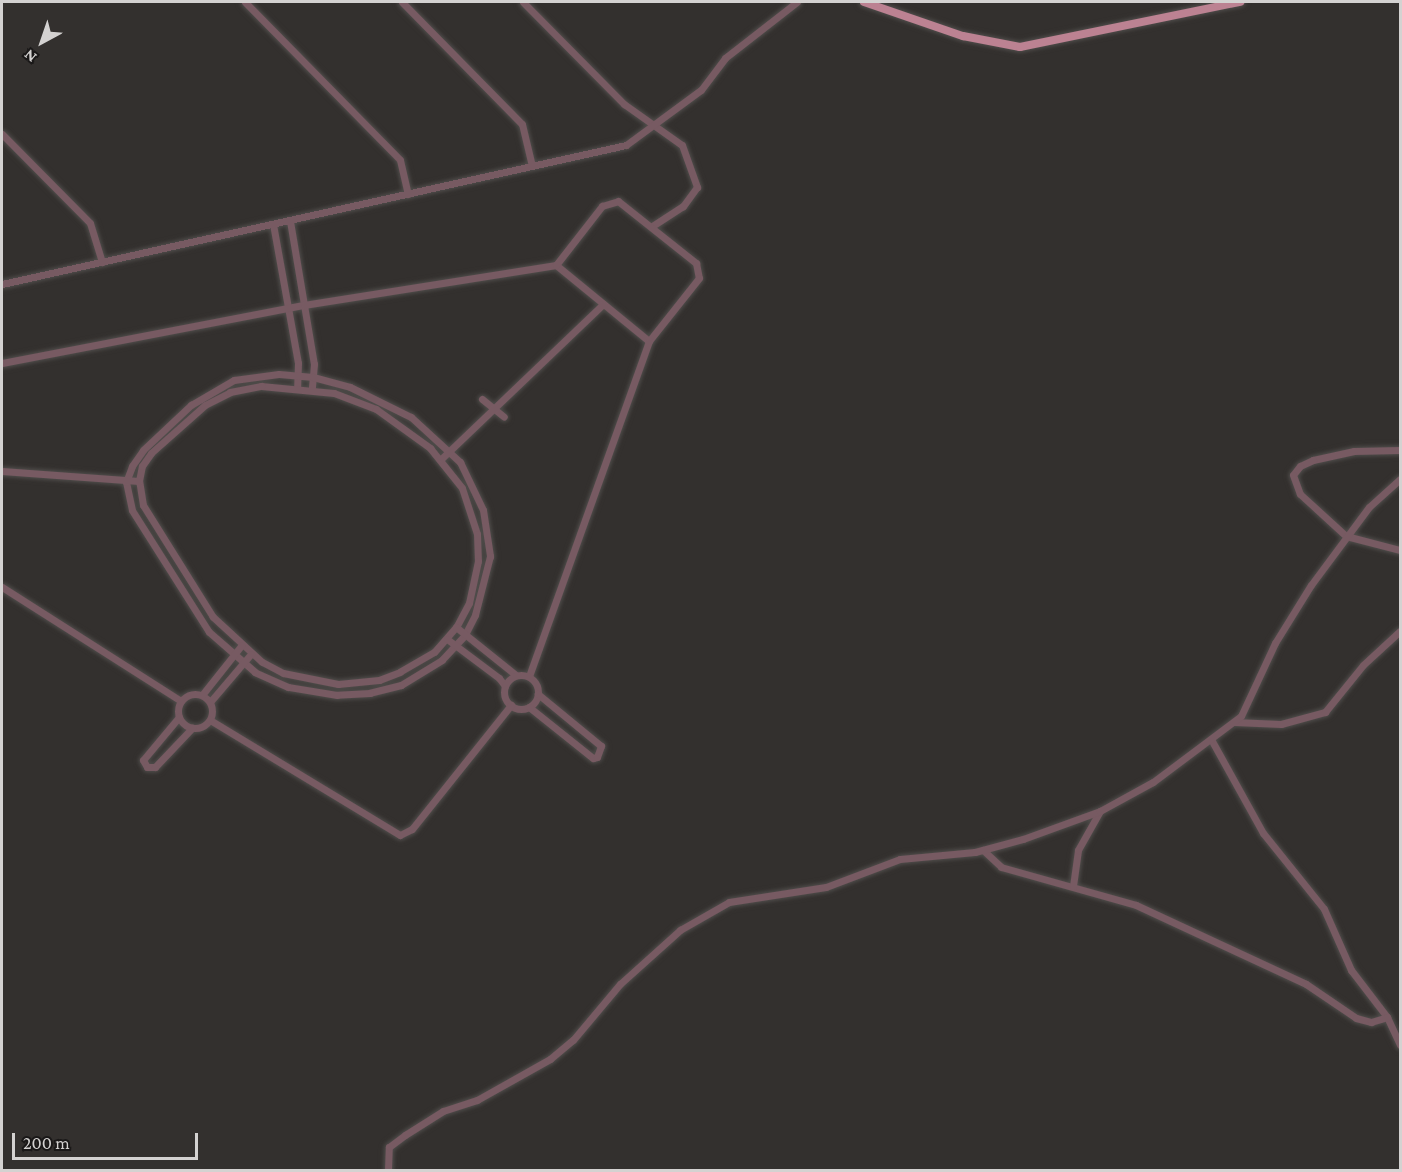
<!DOCTYPE html>
<html>
<head>
<meta charset="utf-8">
<style>
	body { margin:0 }
	#map { position:relative; width:1402px; height:1172px; overflow:hidden; background:#33302e; font-family:"Crimson Pro",serif }
	div>[style] { position:absolute }
	.roads { filter:drop-shadow(0 0 2px #504d4b) drop-shadow(0 0 2px #504d4b) }
	.minor>* { height:7px; margin:-3.5px; padding:0 3.5px; transform-origin:3.5px; border-radius:3.5px; background:#775a62 }
	.minor>.ring { margin:-3.5px; padding:0; box-sizing:content-box; background:none; border:7px solid #775a62; border-radius:50% }
	.major>* { height:8px; margin:-4px; padding:0 4px; transform-origin:4px; border-radius:4px; background:#bc8292 }
	span { translate:-50% -50%; white-space:nowrap; text-align:center; line-height:1.15; -webkit-text-stroke:4.5px #1a1818; paint-order:stroke }
	.frame { position:absolute; inset:0; border:3px solid #d4d2d1; pointer-events:none }
	.north { position:absolute; left:12px; top:12px; width:60px; height:60px; -webkit-text-stroke:4px #1a1818; paint-order:stroke; rotate:220deg; font-size:16px; font-weight:700; line-height:24px; text-align:center; color:#d4d2d1 }
	.north::after { content:''; display:block; margin:auto; width:21px; height:27px; background:#d4d2d1; clip-path:polygon(50% 0,100% 100%,50% 72%,0 100%) }
	.scale { position:absolute; left:12px; top:1133px; width:186px; height:27px; box-sizing:border-box; border:3px solid #d4d2d1; border-top:0; padding-left:8px; font-size:18px; line-height:21px; white-space:nowrap; color:#d4d2d1; -webkit-text-stroke:4px #1a1818; paint-order:stroke }
</style>
</head>
<body>
<div id="map">
	<div class="roads">
		<div class="minor">
			<div style="left:245px;top:2px;width:221px;rotate:45.5deg"></div>
			<div style="left:400px;top:160px;width:35px;rotate:77deg"></div>
			<div style="left:402px;top:2px;width:171px;rotate:45.5deg"></div>
			<div style="left:522px;top:124px;width:43px;rotate:76.6deg"></div>
			<div style="left:523px;top:2px;width:144px;rotate:45.3deg"></div>
			<div style="left:624px;top:104px;width:71px;rotate:35.3deg"></div>
			<div style="left:682px;top:145px;width:45px;rotate:70.3deg"></div>
			<div style="left:697px;top:187px;width:24px;rotate:126deg"></div>
			<div style="left:683px;top:206px;width:38px;rotate:147deg"></div>
			<div style="left:2px;top:134px;width:125px;rotate:45.3deg"></div>
			<div style="left:90px;top:223px;width:41px;rotate:72.9deg"></div>
			<div style="left:290px;top:221px;width:145px;rotate:80.5deg"></div>
			<div style="left:314px;top:364px;width:25px;rotate:95deg"></div>
			<div style="left:273px;top:224px;width:141px;rotate:79.8deg"></div>
			<div style="left:298px;top:363px;width:24px;rotate:92deg"></div>
			<div style="left:556px;top:265px;width:120px;rotate:39.3deg"></div>
			<div style="left:2px;top:284px;width:639px;rotate:-12.56deg"></div>
			<div style="left:626px;top:145px;width:93px;rotate:-36.3deg"></div>
			<div style="left:701px;top:90px;width:40px;rotate:-53deg"></div>
			<div style="left:725px;top:58px;width:91px;rotate:-37.9deg"></div>
			<div style="left:2px;top:363px;width:308px;rotate:-10.9deg"></div>
			<div style="left:304px;top:305px;width:255px;rotate:-9deg"></div>
			<div style="left:556px;top:265px;width:75px;rotate:-52.1deg"></div>
			<div style="left:602px;top:206px;width:17px;rotate:-17deg"></div>
			<div style="left:618px;top:201px;width:100px;rotate:38.5deg"></div>
			<div style="left:696px;top:263px;width:15px;rotate:79deg"></div>
			<div style="left:699px;top:278px;width:80px;rotate:128.4deg"></div>
			<div style="left:649px;top:341px;width:356px;rotate:109.7deg"></div>
			<div style="left:279px;top:374px;width:34px;rotate:5deg"></div>
			<div style="left:313px;top:377px;width:38px;rotate:15deg"></div>
			<div style="left:350px;top:387px;width:68px;rotate:26.2deg"></div>
			<div style="left:411px;top:417px;width:67px;rotate:42.6deg"></div>
			<div style="left:460px;top:462px;width:53px;rotate:64.4deg"></div>
			<div style="left:483px;top:510px;width:47px;rotate:81.3deg"></div>
			<div style="left:490px;top:556px;width:61px;rotate:104.3deg"></div>
			<div style="left:475px;top:615px;width:22px;rotate:117deg"></div>
			<div style="left:465px;top:635px;width:34px;rotate:133deg"></div>
			<div style="left:442px;top:660px;width:48px;rotate:148.6deg"></div>
			<div style="left:401px;top:685px;width:32px;rotate:166deg"></div>
			<div style="left:370px;top:693px;width:33px;rotate:177deg"></div>
			<div style="left:337px;top:695px;width:50px;rotate:-170.7deg"></div>
			<div style="left:288px;top:687px;width:36px;rotate:-156deg"></div>
			<div style="left:255px;top:672px;width:61px;rotate:-139deg"></div>
			<div style="left:209px;top:632px;width:144px;rotate:-122.3deg"></div>
			<div style="left:132px;top:510px;width:29px;rotate:-102deg"></div>
			<div style="left:126px;top:482px;width:17px;rotate:-69deg"></div>
			<div style="left:132px;top:466px;width:19px;rotate:-55deg"></div>
			<div style="left:143px;top:450px;width:66px;rotate:-43.2deg"></div>
			<div style="left:191px;top:405px;width:50px;rotate:-30.2deg"></div>
			<div style="left:234px;top:380px;width:45px;rotate:-7.6deg"></div>
			<div style="left:261px;top:386px;width:73px;rotate:5.5deg"></div>
			<div style="left:334px;top:393px;width:45px;rotate:20.9deg"></div>
			<div style="left:376px;top:409px;width:67px;rotate:35.8deg"></div>
			<div style="left:430px;top:448px;width:51px;rotate:51.3deg"></div>
			<div style="left:462px;top:488px;width:48px;rotate:71.9deg"></div>
			<div style="left:477px;top:534px;width:27px;rotate:88deg"></div>
			<div style="left:478px;top:561px;width:43px;rotate:102.1deg"></div>
			<div style="left:469px;top:603px;width:27px;rotate:118deg"></div>
			<div style="left:456px;top:627px;width:33px;rotate:131deg"></div>
			<div style="left:434px;top:652px;width:39px;rotate:150deg"></div>
			<div style="left:400px;top:672px;width:22px;rotate:159deg"></div>
			<div style="left:379px;top:680px;width:41px;rotate:174.4deg"></div>
			<div style="left:338px;top:684px;width:56px;rotate:-168.7deg"></div>
			<div style="left:283px;top:673px;width:24px;rotate:-152deg"></div>
			<div style="left:262px;top:662px;width:67px;rotate:-137.4deg"></div>
			<div style="left:213px;top:617px;width:132px;rotate:-122deg"></div>
			<div style="left:143px;top:505px;width:24px;rotate:-99deg"></div>
			<div style="left:139px;top:481px;width:15px;rotate:-79deg"></div>
			<div style="left:142px;top:466px;width:16px;rotate:-55deg"></div>
			<div style="left:151px;top:453px;width:72px;rotate:-41.6deg"></div>
			<div style="left:205px;top:405px;width:28px;rotate:-27deg"></div>
			<div style="left:230px;top:392px;width:32px;rotate:-11deg"></div>
			<div style="left:482px;top:399px;width:28px;rotate:39deg"></div>
			<div style="left:1400px;top:450px;width:46px;rotate:178.8deg"></div>
			<div style="left:1354px;top:451px;width:42px;rotate:167.6deg"></div>
			<div style="left:1313px;top:460px;width:14px;rotate:155deg"></div>
			<div style="left:1300px;top:466px;width:11px;rotate:128deg"></div>
			<div style="left:1293px;top:475px;width:20px;rotate:70deg"></div>
			<div style="left:1300px;top:494px;width:62px;rotate:42.4deg"></div>
			<div style="left:1346px;top:536px;width:56px;rotate:14.5deg"></div>
			<div style="left:441px;top:459px;width:224px;rotate:-43.7deg"></div>
			<div style="left:2px;top:471px;width:137px;rotate:4.2deg"></div>
			<div style="left:2px;top:587px;width:212px;rotate:32.5deg"></div>
			<div style="left:456px;top:627px;width:77px;rotate:38.7deg"></div>
			<div style="left:447px;top:639px;width:65px;rotate:36.9deg"></div>
			<div style="left:499px;top:678px;width:10px;rotate:53deg"></div>
			<div class="ring" style="left:504px;top:675px;width:27px;height:27px"></div>
			<div class="ring" style="left:178px;top:694px;width:27px;height:27px"></div>
			<div style="left:202px;top:695px;width:63px;rotate:-51.5deg"></div>
			<div style="left:210px;top:702px;width:63px;rotate:-49.5deg"></div>
			<div style="left:529px;top:707px;width:82px;rotate:38.6deg"></div>
			<div style="left:593px;top:758px;width:4px;rotate:-14deg"></div>
			<div style="left:597px;top:757px;width:12px;rotate:-70deg"></div>
			<div style="left:601px;top:746px;width:82px;rotate:-140.5deg"></div>
			<div style="left:179px;top:717px;width:56px;rotate:129.9deg"></div>
			<div style="left:143px;top:760px;width:8px;rotate:60deg"></div>
			<div style="left:147px;top:767px;width:8px"></div>
			<div style="left:155px;top:767px;width:54px;rotate:-46.5deg"></div>
			<div style="left:210px;top:720px;width:222px;rotate:31.2deg"></div>
			<div style="left:400px;top:835px;width:13px;rotate:-27deg"></div>
			<div style="left:412px;top:829px;width:159px;rotate:-51.4deg"></div>
			<div style="left:1234px;top:722px;width:47px;rotate:2.4deg"></div>
			<div style="left:1281px;top:724px;width:46px;rotate:-15.3deg"></div>
			<div style="left:1325px;top:712px;width:60px;rotate:-51deg"></div>
			<div style="left:1363px;top:665px;width:50px;rotate:-42.6deg"></div>
			<div style="left:1212px;top:741px;width:105px;rotate:61deg"></div>
			<div style="left:1263px;top:833px;width:97px;rotate:51.2deg"></div>
			<div style="left:1324px;top:909px;width:67px;rotate:66.1deg"></div>
			<div style="left:1351px;top:970px;width:59px;rotate:52.5deg"></div>
			<div style="left:1387px;top:1017px;width:31px;rotate:65deg"></div>
			<div style="left:983px;top:850px;width:25px;rotate:43deg"></div>
			<div style="left:1001px;top:867px;width:140px;rotate:15.7deg"></div>
			<div style="left:1136px;top:905px;width:187px;rotate:24.9deg"></div>
			<div style="left:1306px;top:984px;width:60px;rotate:34.2deg"></div>
			<div style="left:1356px;top:1018px;width:16px;rotate:15deg"></div>
			<div style="left:1371px;top:1022px;width:17px;rotate:-17deg"></div>
			<div style="left:1073px;top:886px;width:36px;rotate:-82deg"></div>
			<div style="left:1078px;top:850px;width:45px;rotate:-60.6deg"></div>
			<div style="left:388px;top:1170px;width:23px;rotate:-88deg"></div>
			<div style="left:389px;top:1147px;width:20px;rotate:-37deg"></div>
			<div style="left:405px;top:1135px;width:45px;rotate:-32.3deg"></div>
			<div style="left:443px;top:1111px;width:36px;rotate:-18deg"></div>
			<div style="left:477px;top:1100px;width:84px;rotate:-29.3deg"></div>
			<div style="left:550px;top:1059px;width:30px;rotate:-40deg"></div>
			<div style="left:573px;top:1040px;width:73px;rotate:-50deg"></div>
			<div style="left:620px;top:984px;width:81px;rotate:-42deg"></div>
			<div style="left:680px;top:930px;width:56px;rotate:-29.7deg"></div>
			<div style="left:729px;top:902px;width:98px;rotate:-8.8deg"></div>
			<div style="left:826px;top:887px;width:79px;rotate:-20.7deg"></div>
			<div style="left:900px;top:859px;width:75px;rotate:-5.3deg"></div>
			<div style="left:975px;top:852px;width:50px;rotate:-15.2deg"></div>
			<div style="left:1023px;top:839px;width:82px;rotate:-20deg"></div>
			<div style="left:1100px;top:811px;width:60px;rotate:-28.7deg"></div>
			<div style="left:1153px;top:782px;width:110px;rotate:-36.9deg"></div>
			<div style="left:1241px;top:716px;width:81px;rotate:-65deg"></div>
			<div style="left:1275px;top:643px;width:68px;rotate:-58.2deg"></div>
			<div style="left:1311px;top:585px;width:97px;rotate:-53.4deg"></div>
			<div style="left:1369px;top:507px;width:42px;rotate:-42.1deg"></div>
		</div>
		<div class="major">
			<div style="left:864px;top:2px;width:105px;rotate:19deg"></div>
			<div style="left:963px;top:36px;width:58px;rotate:10.9deg"></div>
			<div style="left:1020px;top:47px;width:225px;rotate:-11.6deg"></div>
		</div>
	</div>
	<div class="frame"></div>
	<div class="north">N</div>
	<div class="scale">200 m</div>
</div>
</body>
</html>
